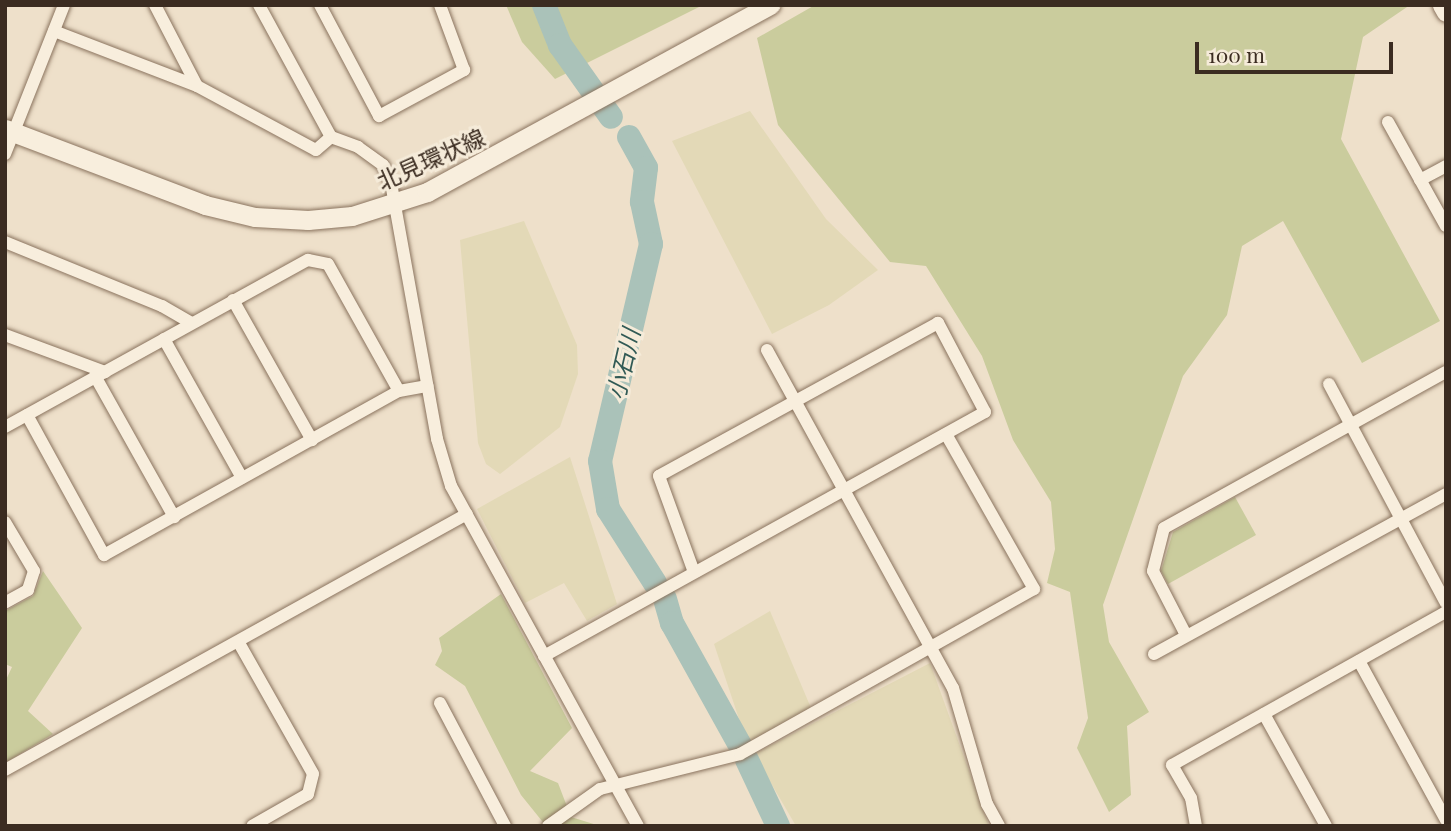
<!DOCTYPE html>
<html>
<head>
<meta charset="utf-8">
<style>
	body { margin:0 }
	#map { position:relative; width:1451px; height:831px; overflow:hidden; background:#eee0ca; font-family:"Playfair Display","Noto Sans JP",serif }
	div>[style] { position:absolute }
	.farmland>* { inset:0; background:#e3d9b7 }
	.green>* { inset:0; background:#cacc9d }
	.river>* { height:24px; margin:-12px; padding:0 12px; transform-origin:12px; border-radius:12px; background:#aac2b9 }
	.roads { filter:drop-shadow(0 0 2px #8a735e) drop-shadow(0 0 2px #8a735e) }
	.minor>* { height:12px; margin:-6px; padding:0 6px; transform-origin:6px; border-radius:6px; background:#f8eedd }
	.secondary>* { height:19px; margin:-9.5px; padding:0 9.5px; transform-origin:9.5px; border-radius:9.5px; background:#f8eedd }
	span { translate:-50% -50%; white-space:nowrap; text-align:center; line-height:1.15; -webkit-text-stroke:6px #f5ebd9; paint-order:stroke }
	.street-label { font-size:23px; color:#3b2c21 }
	.water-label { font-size:24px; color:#315a55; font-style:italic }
	.frame { position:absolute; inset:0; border:7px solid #3b2c21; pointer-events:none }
	.scale { position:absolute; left:1195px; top:42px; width:198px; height:32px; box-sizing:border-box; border:4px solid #3b2c21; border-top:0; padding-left:9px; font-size:21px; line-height:24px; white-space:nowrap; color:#3b2c21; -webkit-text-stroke:5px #f5ebd9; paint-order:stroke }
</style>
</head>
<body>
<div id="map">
	<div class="farmland">
		<div style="clip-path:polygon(750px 111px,826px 219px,878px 270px,829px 305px,772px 334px,672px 141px)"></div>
		<div style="clip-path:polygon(524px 221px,577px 345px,578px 374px,560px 427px,500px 474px,486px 464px,478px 443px,460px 240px)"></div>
		<div style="clip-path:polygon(570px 457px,617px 604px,587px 621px,564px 583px,525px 603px,477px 509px)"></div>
		<div style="clip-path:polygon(770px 611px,811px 708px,747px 743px,714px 644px)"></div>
		<div style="clip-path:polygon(930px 663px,989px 826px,796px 826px,754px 754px)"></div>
	</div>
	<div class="green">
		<div style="clip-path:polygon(506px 5px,703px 5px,555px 79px,522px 42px)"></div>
		<div style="clip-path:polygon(815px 5px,1410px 5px,1363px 37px,1341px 139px,1440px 321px,1362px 363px,1283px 221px,1242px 246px,1227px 315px,1183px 376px,1103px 605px,1109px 642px,1149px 712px,1127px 726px,1131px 795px,1109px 812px,1077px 748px,1088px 718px,1070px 592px,1047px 583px,1055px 549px,1051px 502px,1013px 440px,982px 356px,926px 266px,890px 262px,778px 125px,757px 38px)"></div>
		<div style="clip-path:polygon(1235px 497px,1256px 535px,1168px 584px,1161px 571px,1173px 532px)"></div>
		<div style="clip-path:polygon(43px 571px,82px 628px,28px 711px,53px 734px,5px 763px,5px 682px,12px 667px,5px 664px,5px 611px,33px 596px)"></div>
		<div style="clip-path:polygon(501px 594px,572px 728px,530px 771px,558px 783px,571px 817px,600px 826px,546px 826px,521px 795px,465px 686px,435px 665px,442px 651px,439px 638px)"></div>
	</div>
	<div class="river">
		<div style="left:544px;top:5px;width:43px;rotate:68.2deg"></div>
		<div style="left:560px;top:45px;width:88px;rotate:54.7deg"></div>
		<div style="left:629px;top:137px;width:35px;rotate:61deg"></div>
		<div style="left:646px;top:168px;width:34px;rotate:97deg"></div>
		<div style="left:642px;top:202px;width:43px;rotate:77.9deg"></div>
		<div style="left:651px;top:244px;width:223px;rotate:103.2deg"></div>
		<div style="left:600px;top:461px;width:49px;rotate:80.5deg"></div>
		<div style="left:608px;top:509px;width:88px;rotate:57.6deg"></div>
		<div style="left:665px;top:599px;width:25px;rotate:74deg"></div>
		<div style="left:672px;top:623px;width:140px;rotate:60.9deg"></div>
		<div style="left:747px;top:760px;width:73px;rotate:64.8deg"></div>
	</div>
	<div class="roads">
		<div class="minor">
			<div style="left:155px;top:5px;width:91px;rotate:62.6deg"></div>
			<div style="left:259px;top:5px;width:150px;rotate:61.4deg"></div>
			<div style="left:331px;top:137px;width:29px;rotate:20deg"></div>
			<div style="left:358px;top:147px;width:31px;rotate:36deg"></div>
			<div style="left:383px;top:165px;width:20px;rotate:66deg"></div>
			<div style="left:391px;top:183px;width:260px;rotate:79.8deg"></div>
			<div style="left:437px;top:439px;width:49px;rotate:73.4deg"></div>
			<div style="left:451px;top:486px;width:388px;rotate:61.2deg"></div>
			<div style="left:320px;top:5px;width:126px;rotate:62deg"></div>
			<div style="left:379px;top:116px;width:97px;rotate:-28.4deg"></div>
			<div style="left:464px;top:70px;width:69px;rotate:-110.3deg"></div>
			<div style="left:54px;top:31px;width:153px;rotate:21deg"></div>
			<div style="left:197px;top:86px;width:135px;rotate:28.3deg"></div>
			<div style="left:316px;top:150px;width:20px;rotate:-41deg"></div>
			<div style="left:1388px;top:122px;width:119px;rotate:60.9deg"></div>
			<div style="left:5px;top:154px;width:160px;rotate:-68.4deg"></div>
			<div style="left:1420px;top:180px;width:30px;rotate:-28deg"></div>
			<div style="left:5px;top:242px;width:170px;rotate:22.2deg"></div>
			<div style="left:162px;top:306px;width:34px;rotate:30deg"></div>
			<div style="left:233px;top:300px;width:161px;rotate:60.6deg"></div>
			<div style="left:5px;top:335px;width:107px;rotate:20.3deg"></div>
			<div style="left:164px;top:339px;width:159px;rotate:60.7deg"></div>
			<div style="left:767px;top:350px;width:386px;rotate:61.2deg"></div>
			<div style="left:953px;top:688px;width:121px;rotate:73.7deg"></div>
			<div style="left:987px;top:804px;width:25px;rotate:61deg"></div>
			<div style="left:95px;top:376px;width:162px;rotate:60.7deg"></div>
			<div style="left:1329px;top:384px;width:248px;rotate:61.9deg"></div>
			<div style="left:27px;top:415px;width:160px;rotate:61.2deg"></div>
			<div style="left:104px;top:555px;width:338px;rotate:-29.1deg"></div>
			<div style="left:5px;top:427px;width:346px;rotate:-28.9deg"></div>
			<div style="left:308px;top:260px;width:20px;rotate:11deg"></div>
			<div style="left:328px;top:264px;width:145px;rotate:60.8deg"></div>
			<div style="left:399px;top:391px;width:29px;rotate:-10deg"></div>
			<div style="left:5px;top:522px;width:57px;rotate:59.4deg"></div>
			<div style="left:34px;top:571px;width:20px;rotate:108deg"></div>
			<div style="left:28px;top:590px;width:26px;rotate:151deg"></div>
			<div style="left:1186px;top:635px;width:72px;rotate:-117.3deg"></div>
			<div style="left:1153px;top:571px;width:44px;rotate:-75.7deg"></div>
			<div style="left:1164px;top:528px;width:322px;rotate:-29deg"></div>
			<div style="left:239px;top:643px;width:150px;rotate:60.5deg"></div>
			<div style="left:313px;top:774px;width:21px;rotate:104deg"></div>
			<div style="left:308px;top:794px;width:64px;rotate:150.3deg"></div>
			<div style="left:1154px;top:654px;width:333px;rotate:-28.7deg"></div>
			<div style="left:544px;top:656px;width:504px;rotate:-28.96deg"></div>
			<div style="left:985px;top:412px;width:101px;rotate:-117.8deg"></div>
			<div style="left:938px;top:323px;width:318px;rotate:151.3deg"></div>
			<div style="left:659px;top:476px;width:102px;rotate:70deg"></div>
			<div style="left:1359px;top:661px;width:181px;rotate:61.3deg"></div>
			<div style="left:440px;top:703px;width:139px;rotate:62.1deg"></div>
			<div style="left:1264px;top:714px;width:128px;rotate:61deg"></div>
			<div style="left:5px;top:770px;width:528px;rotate:-28.99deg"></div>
			<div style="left:548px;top:826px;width:64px;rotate:-35.4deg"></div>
			<div style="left:600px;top:789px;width:144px;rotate:-14deg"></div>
			<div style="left:740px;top:754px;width:337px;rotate:-29.3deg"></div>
			<div style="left:1034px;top:589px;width:178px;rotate:-119.6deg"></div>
			<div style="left:1196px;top:826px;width:28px;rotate:-100deg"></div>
			<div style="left:1191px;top:798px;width:38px;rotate:-120deg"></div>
			<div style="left:1172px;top:765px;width:314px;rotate:-29.2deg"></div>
		</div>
		<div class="secondary">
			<div style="left:1442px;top:5px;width:8px;rotate:60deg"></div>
			<div style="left:5px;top:129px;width:214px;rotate:20.8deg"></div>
			<div style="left:205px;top:205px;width:51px;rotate:13.5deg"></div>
			<div style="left:255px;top:217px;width:53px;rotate:3.2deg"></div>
			<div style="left:308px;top:220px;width:44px;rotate:-5.2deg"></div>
			<div style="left:352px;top:216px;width:79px;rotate:-17.7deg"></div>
			<div style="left:427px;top:192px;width:391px;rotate:-28.6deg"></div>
		</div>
	</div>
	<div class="street-label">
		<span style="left:431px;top:159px;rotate:-24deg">北見環状線</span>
	</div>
	<div class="water-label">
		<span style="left:623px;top:364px;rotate:-77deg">小石川</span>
	</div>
	<div class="frame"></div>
	<div class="scale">100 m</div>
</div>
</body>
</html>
